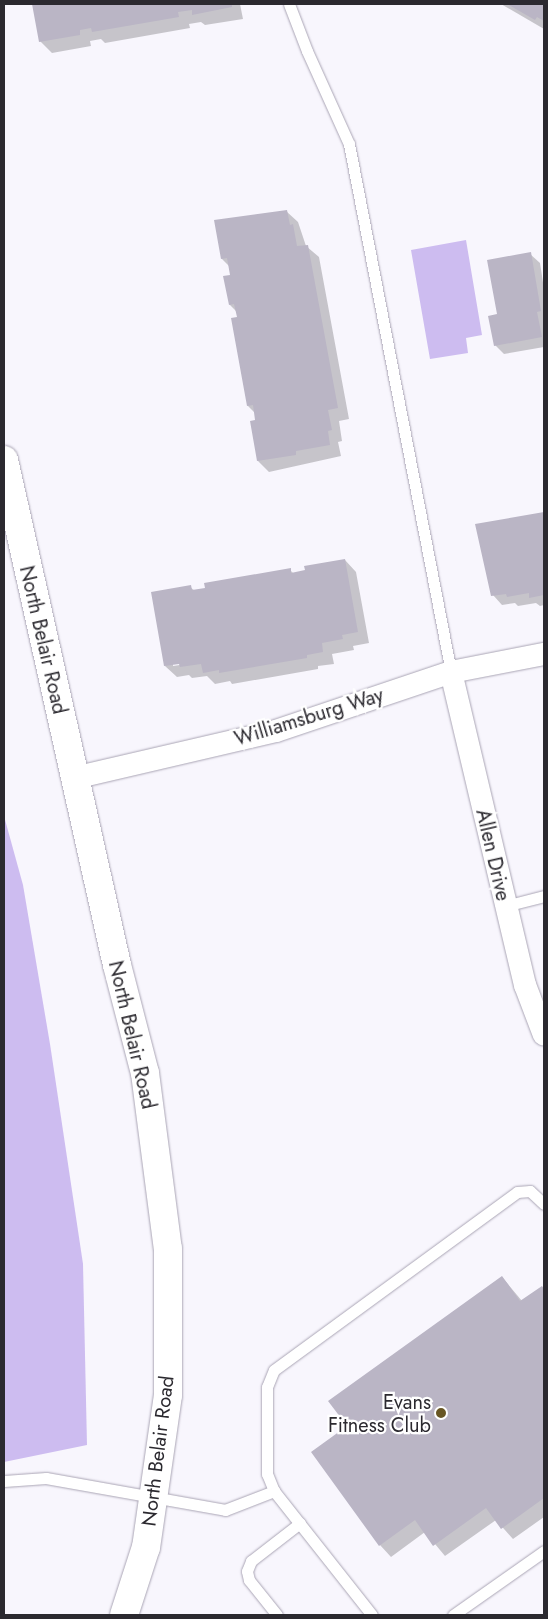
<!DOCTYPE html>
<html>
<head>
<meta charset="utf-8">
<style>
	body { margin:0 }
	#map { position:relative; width:548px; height:1619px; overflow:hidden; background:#f8f6fd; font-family:Jost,sans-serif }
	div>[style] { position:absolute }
	.green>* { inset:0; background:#cdbcf0 }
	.shadow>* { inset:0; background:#0003 }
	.building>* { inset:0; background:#bab5c5 }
	.roads { filter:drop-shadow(0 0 1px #aaa5b5) drop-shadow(0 0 1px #aaa5b5) }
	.lane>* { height:11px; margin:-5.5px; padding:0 5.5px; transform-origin:5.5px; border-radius:5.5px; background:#fff }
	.street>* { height:22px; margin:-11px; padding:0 11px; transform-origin:11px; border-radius:11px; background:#fff }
	.secondary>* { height:28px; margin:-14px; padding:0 14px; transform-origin:14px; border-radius:14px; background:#fff }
	.dots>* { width:14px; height:14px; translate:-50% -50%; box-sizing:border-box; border:2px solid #fff; border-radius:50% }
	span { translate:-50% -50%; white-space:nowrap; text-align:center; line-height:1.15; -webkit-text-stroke:4.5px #fff; paint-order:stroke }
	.street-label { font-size:20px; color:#2b292f }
	.poi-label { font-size:20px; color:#2b292f }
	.right { translate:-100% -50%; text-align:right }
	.frame { position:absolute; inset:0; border:5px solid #2b292f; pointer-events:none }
</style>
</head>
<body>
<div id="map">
	<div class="green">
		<div style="clip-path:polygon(466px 240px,482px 335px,466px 338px,468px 353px,430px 359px,411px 250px)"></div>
		<div style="clip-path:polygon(4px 816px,23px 885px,50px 1044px,83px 1264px,87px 1445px,4px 1462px)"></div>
	</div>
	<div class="shadow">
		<div style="clip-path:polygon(34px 4px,240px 4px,243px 19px,205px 25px,201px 22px,189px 24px,190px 28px,105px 43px,101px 39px,90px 41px,91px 46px,52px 53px,40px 41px)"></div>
		<div style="clip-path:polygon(501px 4px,544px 4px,544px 29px)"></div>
		<div style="clip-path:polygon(286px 211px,298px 222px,306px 246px,319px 257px,349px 419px,339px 421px,342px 441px,338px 442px,341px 456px,269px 472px,258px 461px,251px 422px,257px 421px,255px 413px,248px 406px,238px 318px,237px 312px,230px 305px,225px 277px,231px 276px,229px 266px,222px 259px,215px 221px)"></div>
		<div style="clip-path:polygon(530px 254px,540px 263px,544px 289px,544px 347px,504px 354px,495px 345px,498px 315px)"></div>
		<div style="clip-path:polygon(544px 513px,544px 605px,540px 606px,536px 603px,518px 606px,515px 603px,502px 605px,493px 595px,477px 525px)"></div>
		<div style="clip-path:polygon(evenodd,345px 560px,356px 572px,369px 643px,353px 646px,354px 650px,332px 654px,334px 664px,318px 666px,318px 669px,232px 684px,230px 681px,215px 684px,207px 676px,192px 678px,189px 675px,177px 677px,165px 666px,190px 587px,195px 591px,290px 570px,294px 574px,345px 560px,173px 664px,186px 664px,173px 666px,173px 664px)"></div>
		<div style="clip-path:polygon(502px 1277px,522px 1301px,542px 1288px,544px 1290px,544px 1517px,513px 1539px,496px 1520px,445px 1556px,425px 1532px,391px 1557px,380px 1545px,312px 1452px,349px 1426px)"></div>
	</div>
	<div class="building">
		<div style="clip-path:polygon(32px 4px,232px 4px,232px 7px,192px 15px,192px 10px,178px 12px,179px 17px,92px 32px,91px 28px,80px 30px,80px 35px,39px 42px)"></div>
		<div style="clip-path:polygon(507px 4px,544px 4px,544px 21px,537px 17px,535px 20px)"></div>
		<div style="clip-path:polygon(287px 210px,290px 225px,293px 224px,297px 246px,308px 245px,338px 408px,328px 410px,332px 430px,328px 431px,330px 445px,296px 451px,296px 455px,257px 461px,250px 421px,255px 420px,253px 405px,247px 406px,231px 318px,237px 317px,234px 304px,229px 305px,223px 276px,230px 275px,227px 258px,221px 259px,214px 220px)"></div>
		<div style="clip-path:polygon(531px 252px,541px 311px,537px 312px,542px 337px,494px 346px,488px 316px,497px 314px,487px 260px)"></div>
		<div style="clip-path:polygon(544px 512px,544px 595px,529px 598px,529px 593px,507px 597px,506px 594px,491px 596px,475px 524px)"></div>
		<div style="clip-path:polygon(345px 559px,358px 632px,342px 635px,343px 639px,322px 643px,323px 652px,307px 655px,307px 658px,219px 673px,219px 670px,203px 673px,201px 664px,180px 667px,179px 664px,164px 666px,151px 592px,191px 585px,192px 590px,205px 588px,204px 583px,291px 568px,291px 573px,305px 570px,304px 566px)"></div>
		<div style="clip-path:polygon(502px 1276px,520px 1301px,542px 1286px,544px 1289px,544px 1498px,501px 1529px,486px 1508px,433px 1546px,415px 1520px,379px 1546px,311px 1452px,347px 1426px,328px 1401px)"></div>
	</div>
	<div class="roads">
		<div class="lane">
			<div style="left:289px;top:4px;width:50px;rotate:69deg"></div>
			<div style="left:307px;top:51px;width:102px;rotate:65.7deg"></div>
			<div style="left:349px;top:144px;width:538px;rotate:79.07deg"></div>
			<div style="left:505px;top:906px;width:40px;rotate:-14.4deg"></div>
			<div style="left:4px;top:1481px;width:42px;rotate:-4.1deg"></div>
			<div style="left:46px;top:1478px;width:182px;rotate:10.1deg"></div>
			<div style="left:225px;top:1510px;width:53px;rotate:-21.2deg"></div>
			<div style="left:274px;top:1491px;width:18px;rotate:-112deg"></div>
			<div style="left:267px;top:1474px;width:87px;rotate:-90deg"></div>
			<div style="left:267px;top:1387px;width:18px;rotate:-68deg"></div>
			<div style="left:274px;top:1370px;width:301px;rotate:-36.2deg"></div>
			<div style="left:517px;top:1192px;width:13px;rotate:-4deg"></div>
			<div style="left:530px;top:1191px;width:19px;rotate:43deg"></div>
			<div style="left:274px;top:1491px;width:158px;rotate:51.7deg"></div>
			<div style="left:277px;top:1615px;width:45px;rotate:-128.7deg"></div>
			<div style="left:249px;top:1580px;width:9px;rotate:-103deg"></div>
			<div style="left:247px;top:1571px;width:11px;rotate:-68deg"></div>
			<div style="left:251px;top:1561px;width:62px;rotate:-37.8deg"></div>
			<div style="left:453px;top:1615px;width:111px;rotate:-35.1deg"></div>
		</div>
		<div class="street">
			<div style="left:451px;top:672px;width:322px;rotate:76.7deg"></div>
			<div style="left:525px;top:985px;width:53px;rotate:69.2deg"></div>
			<div style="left:74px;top:778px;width:207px;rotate:-13.1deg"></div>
			<div style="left:276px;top:731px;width:185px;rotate:-18.6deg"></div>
			<div style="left:451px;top:672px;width:95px;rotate:-11deg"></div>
		</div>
		<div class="secondary">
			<div style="left:4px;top:460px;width:517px;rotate:77.39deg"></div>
			<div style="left:117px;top:965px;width:112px;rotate:75.5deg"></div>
			<div style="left:145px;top:1073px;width:177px;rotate:82.6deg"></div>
			<div style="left:168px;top:1249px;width:146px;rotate:90deg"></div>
			<div style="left:168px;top:1395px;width:154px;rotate:98.2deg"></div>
			<div style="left:146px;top:1547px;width:71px;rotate:107.9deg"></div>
		</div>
	</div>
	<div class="dots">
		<div style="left:441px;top:1413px;background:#685624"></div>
	</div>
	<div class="street-label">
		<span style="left:43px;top:640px;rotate:77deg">North Belair Road</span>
		<span style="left:309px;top:717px;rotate:-17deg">Williamsburg Way</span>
		<span style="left:493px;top:855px;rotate:77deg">Allen Drive</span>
		<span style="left:132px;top:1035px;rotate:77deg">North Belair Road</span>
		<span style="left:158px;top:1451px;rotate:-83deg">North Belair Road</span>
	</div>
	<div class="poi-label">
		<span class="right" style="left:431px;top:1414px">Evans<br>Fitness Club</span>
	</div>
	<div class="frame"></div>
</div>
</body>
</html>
